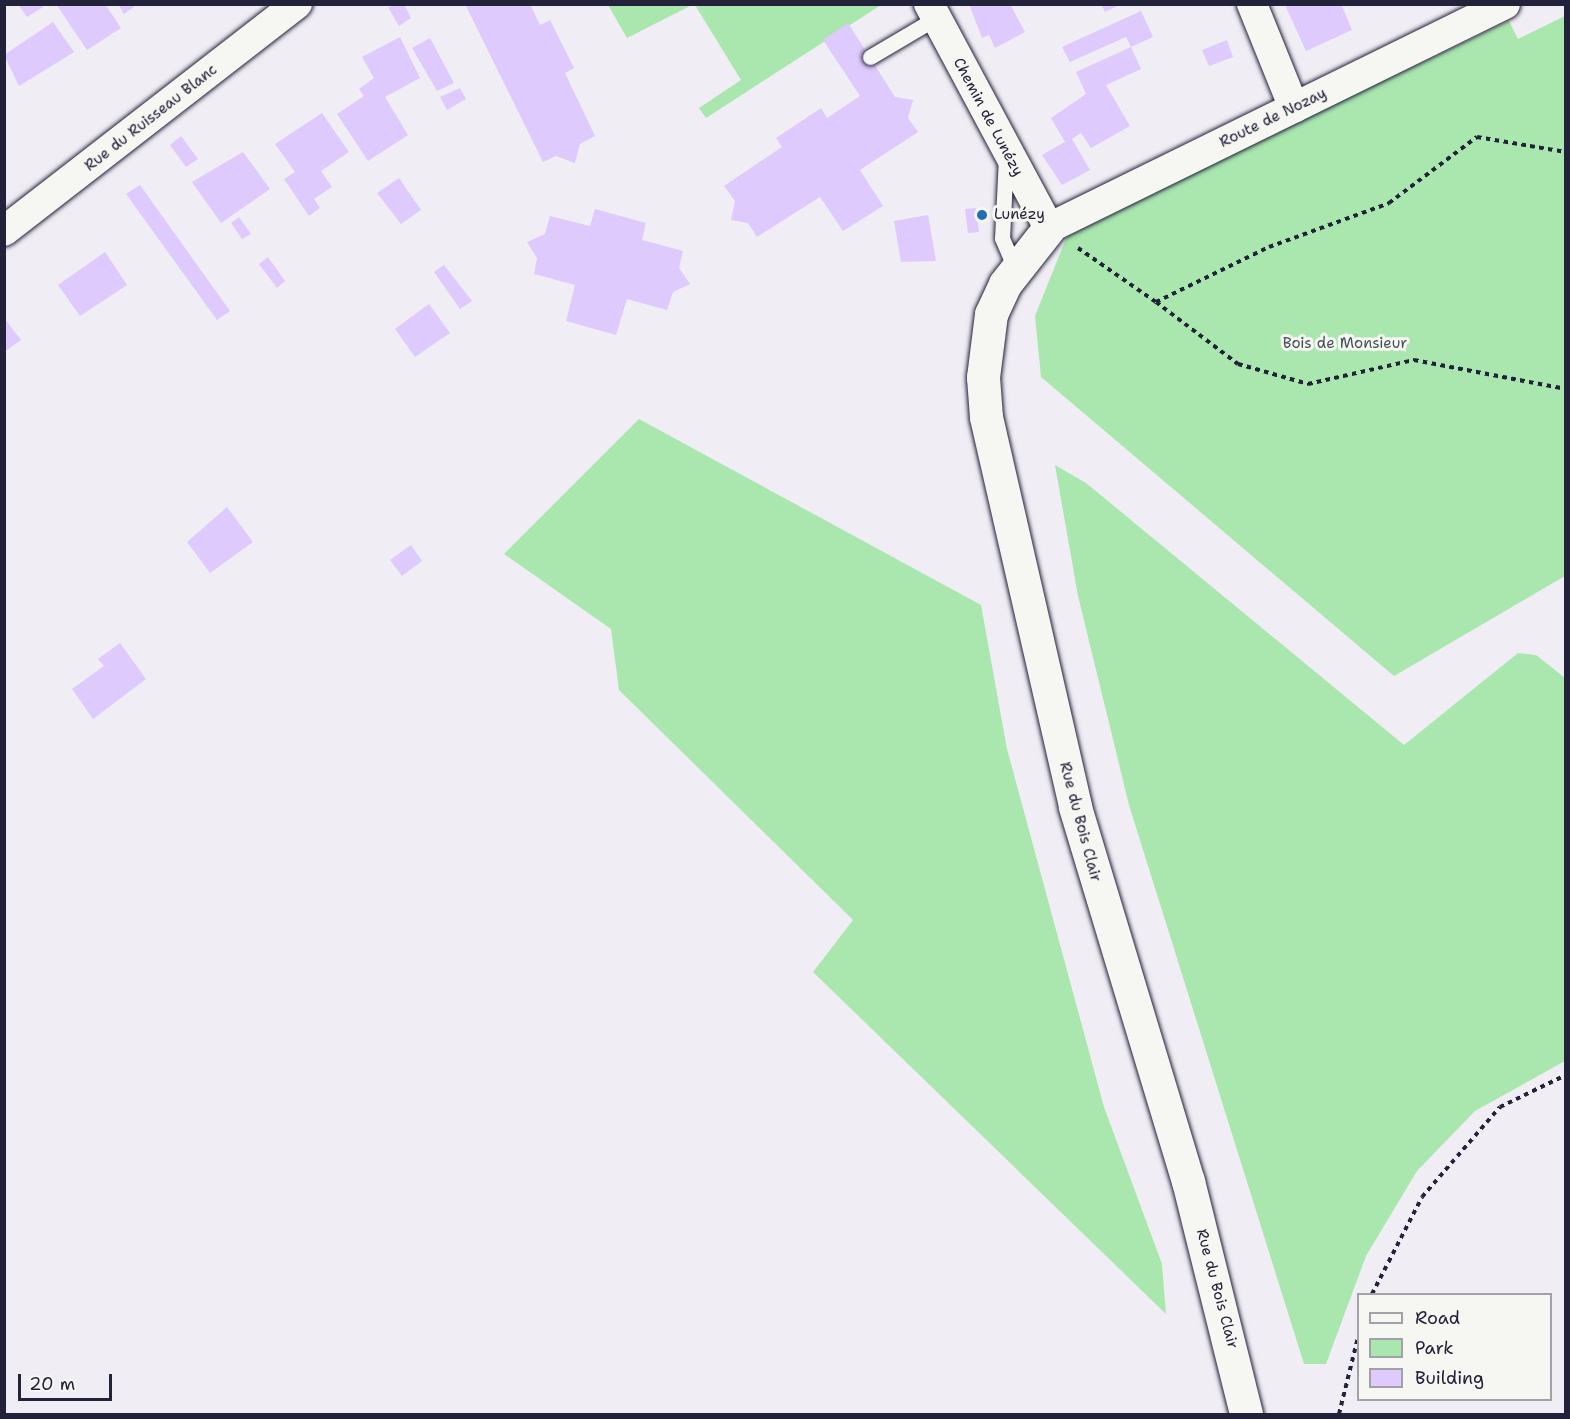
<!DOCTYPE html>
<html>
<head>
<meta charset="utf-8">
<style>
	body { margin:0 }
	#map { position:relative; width:1570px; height:1419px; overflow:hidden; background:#f1edf4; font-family:"Shantell Sans",sans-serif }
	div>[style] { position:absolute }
	.green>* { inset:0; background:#a9e7af }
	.building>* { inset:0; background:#decafc }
	.path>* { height:4px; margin-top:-2px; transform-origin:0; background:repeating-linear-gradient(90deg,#22223b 0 4.5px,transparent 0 9px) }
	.roads { filter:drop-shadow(0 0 2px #22223b) drop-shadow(0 0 2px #22223b) }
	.service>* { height:15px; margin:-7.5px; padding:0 7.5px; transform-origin:7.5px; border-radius:7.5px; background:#f6f6f2 }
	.minor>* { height:30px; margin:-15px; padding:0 15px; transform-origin:15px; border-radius:15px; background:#f6f6f2 }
	.tertiary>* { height:33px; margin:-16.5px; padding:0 16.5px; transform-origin:16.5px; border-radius:16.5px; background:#f6f6f2 }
	.dots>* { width:16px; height:16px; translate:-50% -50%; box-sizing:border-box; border:3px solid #f6f6f2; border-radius:50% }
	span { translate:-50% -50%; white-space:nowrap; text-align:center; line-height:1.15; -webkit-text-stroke:6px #f6f6f2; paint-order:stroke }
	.street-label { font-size:15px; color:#22223b }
	.poi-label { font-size:15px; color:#22223b }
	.left { translate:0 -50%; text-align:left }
	.park-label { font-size:15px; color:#445358 }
	.frame { position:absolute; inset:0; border:6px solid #22223b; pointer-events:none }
	.legend { position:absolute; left:1357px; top:1293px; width:195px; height:108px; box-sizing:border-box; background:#f6f6f2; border:2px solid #a1a1a9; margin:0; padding:8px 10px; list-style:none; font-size:18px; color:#22223b }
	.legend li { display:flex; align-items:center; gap:12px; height:30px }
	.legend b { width:30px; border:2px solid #a1a1a9 }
	.scale { position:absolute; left:18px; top:1374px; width:94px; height:27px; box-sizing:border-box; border:3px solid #22223b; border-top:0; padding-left:8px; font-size:18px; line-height:21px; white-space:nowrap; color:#22223b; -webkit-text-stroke:4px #f6f6f2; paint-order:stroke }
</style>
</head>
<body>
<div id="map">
	<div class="green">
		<div style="clip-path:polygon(608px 5px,692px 5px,627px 38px)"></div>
		<div style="clip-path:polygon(695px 5px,881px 5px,706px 118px,699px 108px,741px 80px)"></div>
		<div style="clip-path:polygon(1565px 16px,1565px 576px,1394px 676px,1041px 377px,1035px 316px,1069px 231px,1509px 21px,1518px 39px)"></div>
		<div style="clip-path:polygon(639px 419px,981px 605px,1007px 749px,1104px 1107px,1162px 1264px,1166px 1314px,813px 972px,853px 920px,619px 690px,611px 629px,504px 554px)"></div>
		<div style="clip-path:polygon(1055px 465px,1086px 483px,1404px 745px,1518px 653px,1536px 655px,1565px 678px,1565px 1061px,1475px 1111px,1417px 1171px,1366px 1256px,1326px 1364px,1304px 1364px,1129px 805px,1078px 596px)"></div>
	</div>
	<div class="building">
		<div style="clip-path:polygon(18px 4px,42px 4px,43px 7px,27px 17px)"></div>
		<div style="clip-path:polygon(56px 4px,105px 4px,121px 28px,87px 50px)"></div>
		<div style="clip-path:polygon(118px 4px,138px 4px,124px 14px)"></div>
		<div style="clip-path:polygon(404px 4px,411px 18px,399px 26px,388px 7px)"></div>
		<div style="clip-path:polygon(465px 4px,530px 4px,540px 25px,550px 20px,574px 68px,565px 73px,595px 136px,580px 144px,575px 163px,556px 156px,543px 162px)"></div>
		<div style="clip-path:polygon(969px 4px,1010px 4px,1025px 32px,995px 48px,989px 35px,982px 38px)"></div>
		<div style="clip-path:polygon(1101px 4px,1121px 4px,1105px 12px)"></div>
		<div style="clip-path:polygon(1341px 4px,1352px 30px,1306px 51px,1285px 5px)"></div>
		<div style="clip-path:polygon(1141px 11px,1153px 37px,1131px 47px,1141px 69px,1106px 85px,1130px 126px,1091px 148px,1081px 133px,1072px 139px,1090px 170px,1062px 185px,1042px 155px,1065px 142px,1051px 118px,1086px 94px,1076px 72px,1131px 47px,1126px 37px,1070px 62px,1062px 47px)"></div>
		<div style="clip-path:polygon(53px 22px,74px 52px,19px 86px,4px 55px)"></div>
		<div style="clip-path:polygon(848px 23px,895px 97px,913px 100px,908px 118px,918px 132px,860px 170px,883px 206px,843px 231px,820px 197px,757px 237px,748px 223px,731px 220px,735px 201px,724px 186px,782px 147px,776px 138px,821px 108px,827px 118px,860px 96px,823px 40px)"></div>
		<div style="clip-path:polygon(400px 37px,420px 78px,385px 97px,408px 135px,368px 161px,337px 114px,364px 96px,359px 89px,374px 78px,362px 57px)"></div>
		<div style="clip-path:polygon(430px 38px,454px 83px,437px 91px,412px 48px)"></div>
		<div style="clip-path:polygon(1227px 40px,1233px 57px,1209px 66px,1202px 50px)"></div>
		<div style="clip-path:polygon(460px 88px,466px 99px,447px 110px,440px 97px)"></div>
		<div style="clip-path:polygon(322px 113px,349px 152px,321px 171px,332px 187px,314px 199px,320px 208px,309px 216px,284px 179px,295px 172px,275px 144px)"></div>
		<div style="clip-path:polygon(181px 136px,198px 159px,186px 167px,170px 145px)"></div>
		<div style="clip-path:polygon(243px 152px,270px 189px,221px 223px,192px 182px)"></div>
		<div style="clip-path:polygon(399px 178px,421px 210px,401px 224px,377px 193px)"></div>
		<div style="clip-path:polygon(140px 185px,230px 311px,217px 320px,126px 194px)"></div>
		<div style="clip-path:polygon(976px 208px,979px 232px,968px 233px,965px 209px)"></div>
		<div style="clip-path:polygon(595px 209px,646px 223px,642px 240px,683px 251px,679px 268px,690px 284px,673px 292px,667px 310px,627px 299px,616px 335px,566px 321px,575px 285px,534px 274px,537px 258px,527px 242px,545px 234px,550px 216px,590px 226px)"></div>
		<div style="clip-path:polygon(928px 215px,936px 261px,901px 262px,894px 221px)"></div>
		<div style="clip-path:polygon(239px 217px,251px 234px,242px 239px,231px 223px)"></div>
		<div style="clip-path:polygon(105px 252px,127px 285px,80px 316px,58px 285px)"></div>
		<div style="clip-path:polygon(268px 257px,285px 281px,277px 288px,259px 264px)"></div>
		<div style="clip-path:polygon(444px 265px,472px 301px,460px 309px,434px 272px)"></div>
		<div style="clip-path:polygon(429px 304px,450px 333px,415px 357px,395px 329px)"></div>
		<div style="clip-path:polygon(4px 318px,21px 340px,4px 352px)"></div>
		<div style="clip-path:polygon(227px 507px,253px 542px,210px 573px,187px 542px)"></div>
		<div style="clip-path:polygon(411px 545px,422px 561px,402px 576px,390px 560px)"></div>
		<div style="clip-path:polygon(120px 643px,146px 679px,93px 719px,72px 689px,104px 666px,98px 659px)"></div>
	</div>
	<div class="path">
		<div style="left:1078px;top:248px;width:95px;rotate:34.7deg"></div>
		<div style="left:1156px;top:302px;width:126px;rotate:-26deg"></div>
		<div style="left:1269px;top:247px;width:128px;rotate:-20.1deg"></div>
		<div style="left:1389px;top:203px;width:110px;rotate:-36.9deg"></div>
		<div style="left:1477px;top:137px;width:90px;rotate:9.6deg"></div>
		<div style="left:1156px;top:302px;width:103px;rotate:37.1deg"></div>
		<div style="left:1238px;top:364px;width:73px;rotate:15.9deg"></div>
		<div style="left:1308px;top:384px;width:109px;rotate:-12.8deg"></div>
		<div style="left:1414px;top:360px;width:155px;rotate:10.8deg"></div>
		<div style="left:1372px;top:1294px;width:109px;rotate:-62.7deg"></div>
		<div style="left:1422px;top:1197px;width:119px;rotate:-49.1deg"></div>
		<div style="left:1500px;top:1107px;width:73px;rotate:-25.9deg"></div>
		<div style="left:1339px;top:1414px;width:79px;rotate:-76.1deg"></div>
	</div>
	<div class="roads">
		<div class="service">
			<div style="left:870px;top:57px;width:77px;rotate:-30.6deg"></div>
			<div style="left:1006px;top:157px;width:81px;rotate:92.8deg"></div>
			<div style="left:1002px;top:238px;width:33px;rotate:67deg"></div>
		</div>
		<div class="minor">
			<div style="left:929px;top:4px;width:254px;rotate:61.8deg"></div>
			<div style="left:1049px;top:228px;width:508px;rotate:-26.16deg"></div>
			<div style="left:1252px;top:4px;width:112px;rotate:68deg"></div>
			<div style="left:4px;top:231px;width:371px;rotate:-37.8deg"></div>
		</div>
		<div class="tertiary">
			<div style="left:1049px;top:228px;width:71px;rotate:128.2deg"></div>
			<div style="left:1005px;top:284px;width:33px;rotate:115deg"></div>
			<div style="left:991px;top:314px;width:64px;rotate:97.2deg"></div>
			<div style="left:983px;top:377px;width:40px;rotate:85.7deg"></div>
			<div style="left:986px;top:417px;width:400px;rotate:77.1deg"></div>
			<div style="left:1075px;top:807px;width:391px;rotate:73.2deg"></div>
			<div style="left:1188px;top:1181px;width:240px;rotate:76deg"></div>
		</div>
	</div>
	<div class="dots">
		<div style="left:982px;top:215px;background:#1f6fb2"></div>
	</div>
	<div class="street-label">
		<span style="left:988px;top:117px;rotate:62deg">Chemin de Lunézy</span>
		<span style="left:151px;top:118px;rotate:-38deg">Rue du Ruisseau Blanc</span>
		<span style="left:1273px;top:118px;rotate:-26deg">Route de Nozay</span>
		<span style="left:1080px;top:822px;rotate:75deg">Rue du Bois Clair</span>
		<span style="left:1217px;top:1289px;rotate:75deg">Rue du Bois Clair</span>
	</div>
	<div class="poi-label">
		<span class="left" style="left:994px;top:215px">Lunézy</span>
	</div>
	<div class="park-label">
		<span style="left:1345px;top:344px">Bois de Monsieur</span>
	</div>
	<div class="frame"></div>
	<ul class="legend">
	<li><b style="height:8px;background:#f6f6f2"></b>Road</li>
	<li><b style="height:16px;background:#a9e7af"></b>Park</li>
	<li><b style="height:16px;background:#decafc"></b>Building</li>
	</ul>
	<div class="scale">20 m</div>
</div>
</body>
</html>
